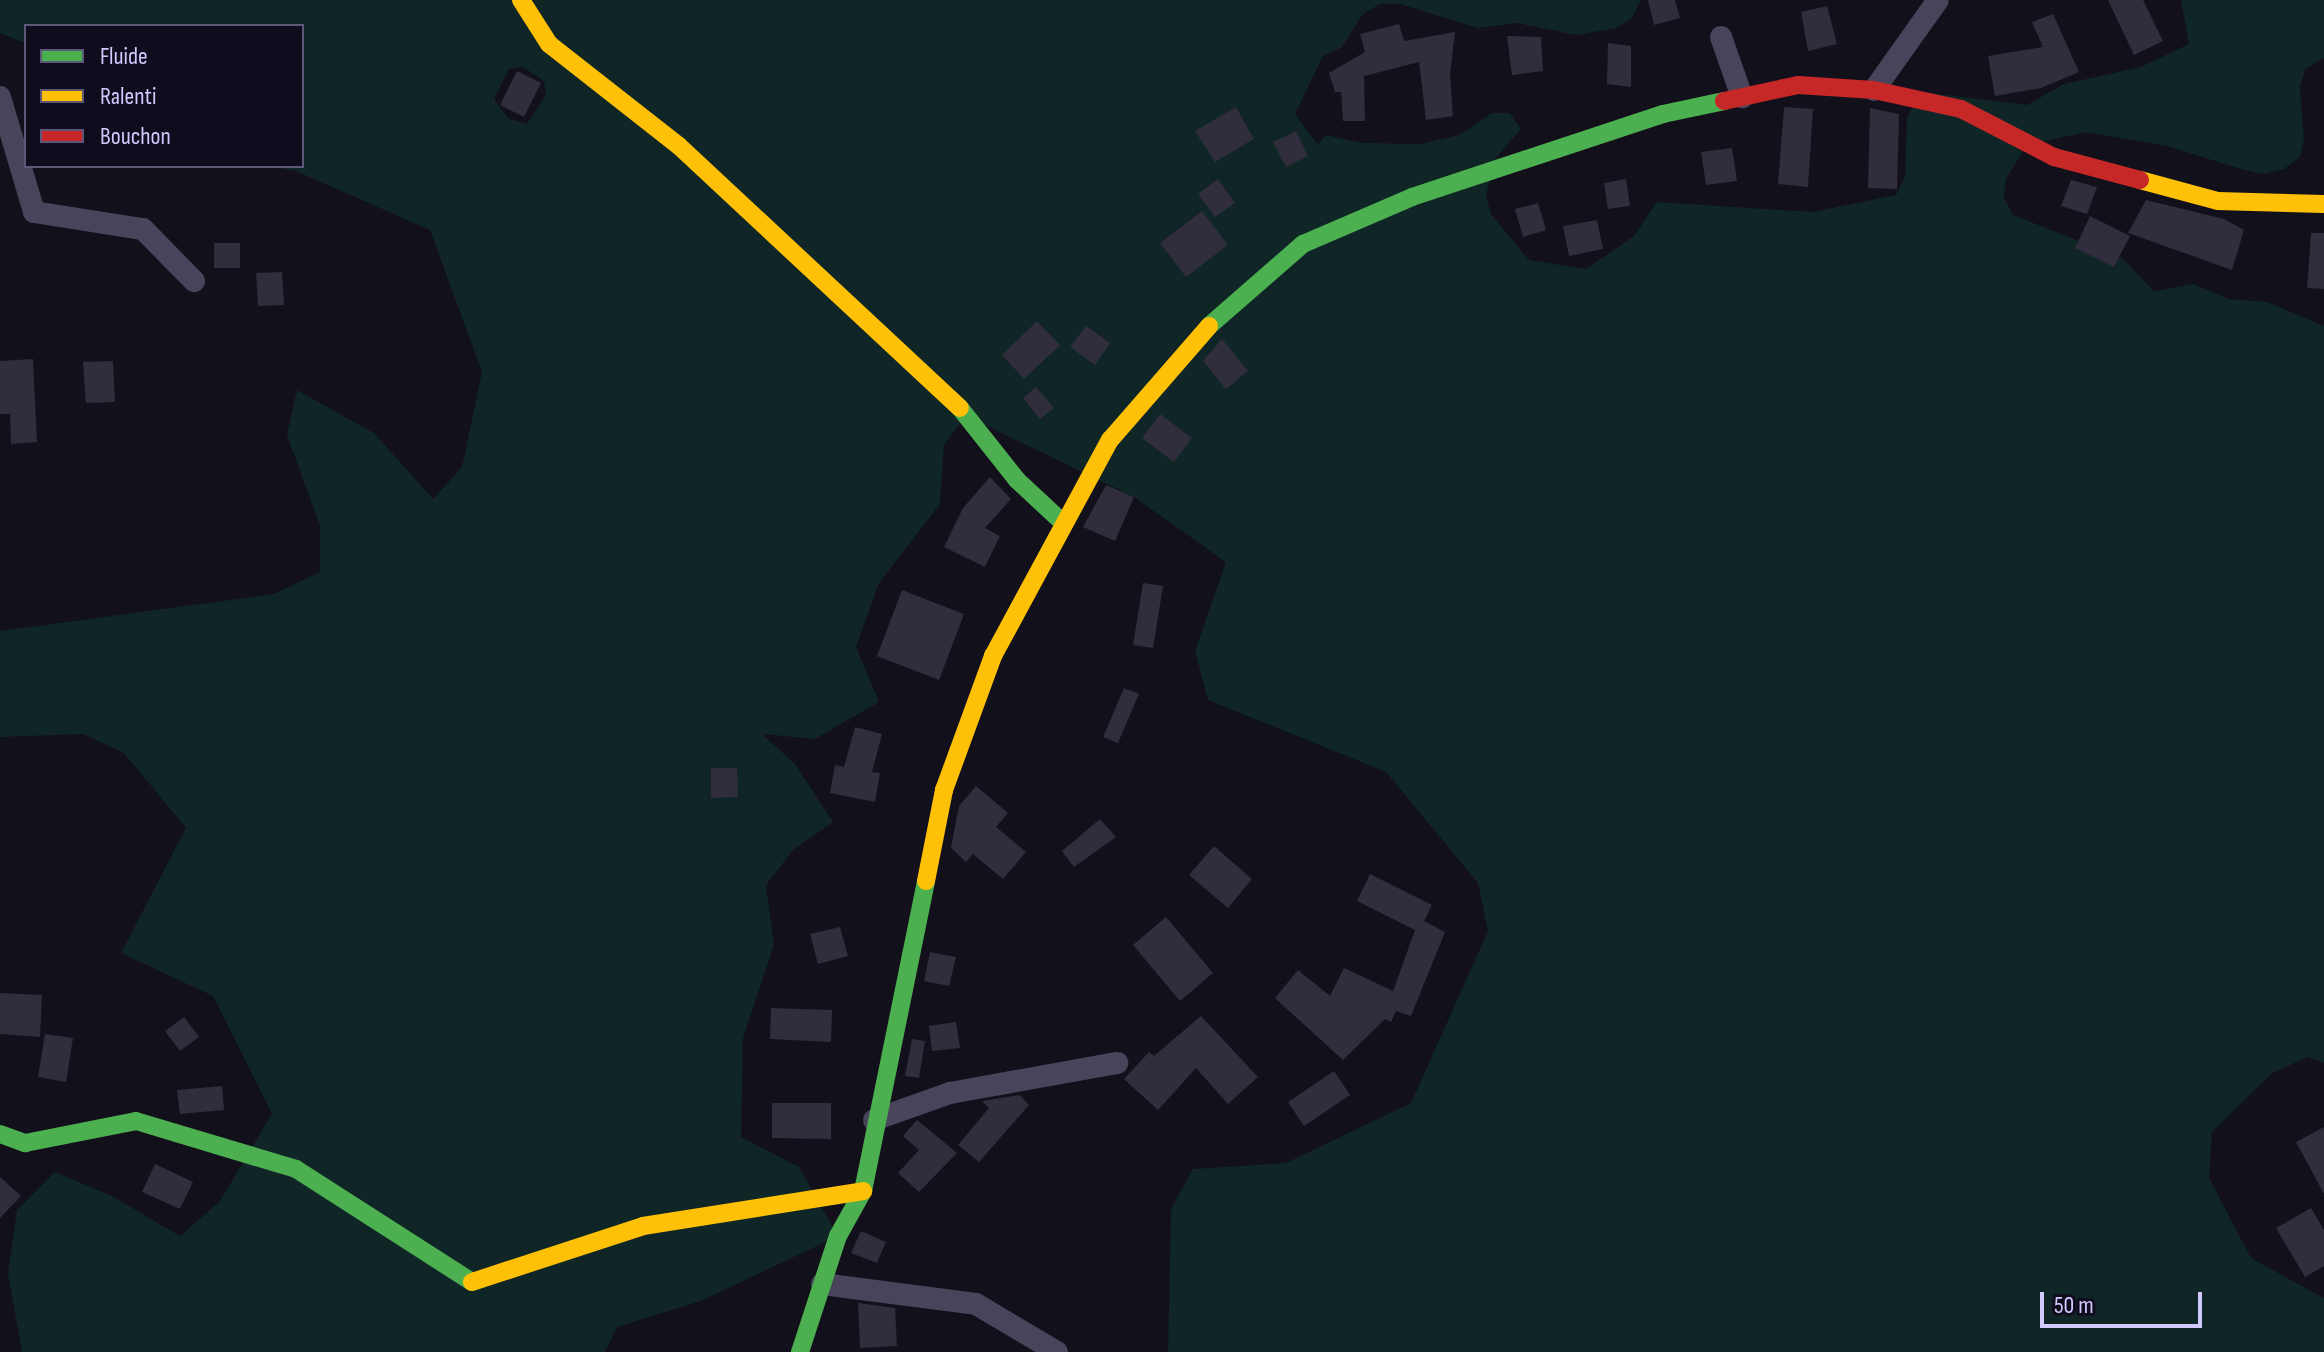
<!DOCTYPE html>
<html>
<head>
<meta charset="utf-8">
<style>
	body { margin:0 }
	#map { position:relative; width:2324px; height:1352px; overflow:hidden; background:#12101a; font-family:"Sofia Sans Condensed",sans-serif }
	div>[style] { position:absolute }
	.green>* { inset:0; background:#0f2526 }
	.building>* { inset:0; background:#302d3d }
	.street>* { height:22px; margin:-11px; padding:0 11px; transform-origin:11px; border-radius:11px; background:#47445b }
	.fast>* { height:18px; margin:-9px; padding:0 9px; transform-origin:9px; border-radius:9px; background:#4caf50 }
	.slow>* { height:18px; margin:-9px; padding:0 9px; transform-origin:9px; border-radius:9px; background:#ffc107 }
	.jam>* { height:18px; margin:-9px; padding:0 9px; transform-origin:9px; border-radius:9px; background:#c62828 }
	span { translate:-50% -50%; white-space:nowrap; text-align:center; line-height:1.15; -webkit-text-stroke:8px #100c1e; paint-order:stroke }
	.legend { position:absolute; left:24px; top:24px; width:280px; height:144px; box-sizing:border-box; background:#100c1e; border:2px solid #5e5878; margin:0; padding:10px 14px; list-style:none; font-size:24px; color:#d2c9ff }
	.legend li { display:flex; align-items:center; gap:16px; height:40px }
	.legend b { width:40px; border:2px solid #5e5878 }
	.scale { position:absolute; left:2040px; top:1292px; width:162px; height:36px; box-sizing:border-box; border:4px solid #d2c9ff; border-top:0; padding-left:10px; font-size:24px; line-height:28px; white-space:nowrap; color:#d2c9ff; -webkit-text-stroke:6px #100c1e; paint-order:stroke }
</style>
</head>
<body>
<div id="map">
	<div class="green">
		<div style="clip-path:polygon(evenodd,0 0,1641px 0,1632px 18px,1616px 28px,1576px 35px,1517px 23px,1478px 28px,1400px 4px,1380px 4px,1363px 14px,1342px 47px,1323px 56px,1295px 114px,1318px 145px,1326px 135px,1362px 143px,1420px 144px,1459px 135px,1492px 113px,1510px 113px,1521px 129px,1495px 159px,1486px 196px,1491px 214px,1529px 260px,1586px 269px,1634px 236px,1657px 202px,1813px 212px,1896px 195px,1905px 177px,1907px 117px,1922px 92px,2027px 105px,2064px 84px,2141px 67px,2189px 44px,2181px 0,2324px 0,2324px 58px,2305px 69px,2300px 87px,2304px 139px,2300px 157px,2284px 169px,2264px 174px,2244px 170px,2167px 146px,2086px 132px,2027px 145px,2006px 179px,2004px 198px,2013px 215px,2122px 258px,2154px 291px,2193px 284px,2229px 299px,2267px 302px,2324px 326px,2324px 1063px,2308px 1057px,2272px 1073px,2212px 1132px,2209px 1178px,2251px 1258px,2324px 1298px,2324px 1352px,1168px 1352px,1171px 1209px,1193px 1169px,1286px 1163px,1411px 1103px,1488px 931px,1478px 883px,1386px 772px,1208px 700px,1195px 651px,1226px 562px,1134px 497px,966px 416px,944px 445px,940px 504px,879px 583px,856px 647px,879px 702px,815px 739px,762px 734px,795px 764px,833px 822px,793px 850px,766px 885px,774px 945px,743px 1038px,741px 1137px,799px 1167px,838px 1236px,701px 1301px,617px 1327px,605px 1352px,22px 1352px,8px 1274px,17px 1210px,55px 1172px,112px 1196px,180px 1236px,220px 1201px,272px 1114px,213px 996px,121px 953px,186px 828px,124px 753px,83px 734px,0 737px,0 631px,274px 594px,320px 572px,320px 526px,287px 435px,297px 390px,374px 433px,433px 499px,462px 467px,482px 372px,430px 230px,296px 171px,270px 166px,302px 166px,302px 26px,26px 26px,25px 43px,0 33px,0 0,523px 67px,544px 81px,546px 95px,527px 124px,509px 119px,494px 99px,509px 69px,523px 67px)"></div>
	</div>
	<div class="building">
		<div style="clip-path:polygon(1648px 0,1675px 0,1680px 18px,1654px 25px)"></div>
		<div style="clip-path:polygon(2108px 0,2143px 0,2163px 41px,2134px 55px)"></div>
		<div style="clip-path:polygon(1827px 6px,1837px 44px,1808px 51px,1801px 12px)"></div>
		<div style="clip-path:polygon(2053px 14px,2079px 72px,2041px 88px,1995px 96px,1988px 56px,2043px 47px,2032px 22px)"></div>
		<div style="clip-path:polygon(1399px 24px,1404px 41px,1455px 32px,1450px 74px,1453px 116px,1426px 120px,1419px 62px,1364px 76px,1365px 121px,1343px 121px,1341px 92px,1335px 92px,1329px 73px,1365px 52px,1360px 34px)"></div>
		<div style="clip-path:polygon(1507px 36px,1541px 37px,1543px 71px,1512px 75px)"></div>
		<div style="clip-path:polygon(1608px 43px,1631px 46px,1631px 87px,1607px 84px)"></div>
		<div style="clip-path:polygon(517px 71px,541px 83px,524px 117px,500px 105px)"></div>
		<div style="clip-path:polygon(1236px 107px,1254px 139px,1215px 162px,1195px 131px)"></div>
		<div style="clip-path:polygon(1784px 107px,1813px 109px,1808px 187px,1778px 184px)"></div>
		<div style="clip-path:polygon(1870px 108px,1899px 114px,1897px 189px,1868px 188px)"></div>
		<div style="clip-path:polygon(1296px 131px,1308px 156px,1286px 167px,1273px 142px)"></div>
		<div style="clip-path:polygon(1732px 148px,1737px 181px,1706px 185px,1701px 152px)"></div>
		<div style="clip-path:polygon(1218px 179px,1235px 203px,1215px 217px,1198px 194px)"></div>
		<div style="clip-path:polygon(1626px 179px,1630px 206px,1608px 209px,1604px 183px)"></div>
		<div style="clip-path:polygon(2071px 180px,2097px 187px,2087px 214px,2061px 206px)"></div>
		<div style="clip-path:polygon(2146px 200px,2224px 219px,2244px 230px,2232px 270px,2128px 233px)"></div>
		<div style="clip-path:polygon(1538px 203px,1546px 230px,1523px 237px,1515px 209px)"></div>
		<div style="clip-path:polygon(1202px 211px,1228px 245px,1186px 277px,1160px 243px)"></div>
		<div style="clip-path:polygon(2090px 216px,2130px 236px,2114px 267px,2075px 248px)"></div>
		<div style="clip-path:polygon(1597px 220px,1603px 249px,1569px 256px,1563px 226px)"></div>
		<div style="clip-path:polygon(2311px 233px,2324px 233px,2324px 289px,2307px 288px)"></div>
		<div style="clip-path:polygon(214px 243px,240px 243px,240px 268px,214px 268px)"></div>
		<div style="clip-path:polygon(282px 272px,284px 305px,258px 306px,256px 273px)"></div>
		<div style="clip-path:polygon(1037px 321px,1060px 345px,1024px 379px,1002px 355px)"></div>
		<div style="clip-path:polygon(1086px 326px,1110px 343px,1095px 365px,1070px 347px)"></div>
		<div style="clip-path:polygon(1222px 339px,1248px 371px,1226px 389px,1203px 361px)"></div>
		<div style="clip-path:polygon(33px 359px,37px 442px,11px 444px,10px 414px,0 414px,0 361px)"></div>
		<div style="clip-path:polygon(113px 361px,115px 402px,86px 403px,83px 362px)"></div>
		<div style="clip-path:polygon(1036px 387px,1054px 408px,1040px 419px,1023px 398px)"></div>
		<div style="clip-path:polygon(1160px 414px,1192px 438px,1174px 462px,1142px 438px)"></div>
		<div style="clip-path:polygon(990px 477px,1011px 499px,985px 528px,1000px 536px,985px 567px,944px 547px,963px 508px)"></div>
		<div style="clip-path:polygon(1106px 485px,1134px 497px,1115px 541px,1083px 527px)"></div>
		<div style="clip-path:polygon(1143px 583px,1163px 586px,1153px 648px,1133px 645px)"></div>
		<div style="clip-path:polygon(902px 590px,964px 614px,939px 680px,877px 656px)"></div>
		<div style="clip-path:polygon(1124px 688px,1139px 694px,1118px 743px,1103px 737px)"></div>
		<div style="clip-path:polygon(855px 727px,882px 734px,872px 772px,880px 773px,875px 802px,830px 793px,835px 765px,844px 767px)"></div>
		<div style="clip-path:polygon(711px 768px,737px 768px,738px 797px,711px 798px)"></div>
		<div style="clip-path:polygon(976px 786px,1008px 813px,996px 827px,1026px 852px,1003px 879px,973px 854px,966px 862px,951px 848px,959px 806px)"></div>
		<div style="clip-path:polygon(1100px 819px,1116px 837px,1074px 867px,1062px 851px)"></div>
		<div style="clip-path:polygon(1214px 846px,1252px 879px,1228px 908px,1189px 875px)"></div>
		<div style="clip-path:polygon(1370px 874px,1432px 905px,1424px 921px,1445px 932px,1411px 1016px,1396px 1011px,1391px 1022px,1385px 1019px,1343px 1060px,1275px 998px,1298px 970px,1330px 996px,1344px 968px,1393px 991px,1415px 930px,1357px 901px)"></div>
		<div style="clip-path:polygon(1166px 917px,1213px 973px,1180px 1001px,1133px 945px)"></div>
		<div style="clip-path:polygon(840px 927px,848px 956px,818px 964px,810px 934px)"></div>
		<div style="clip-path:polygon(930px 952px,956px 957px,949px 986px,924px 981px)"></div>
		<div style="clip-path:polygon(0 993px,42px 995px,40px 1037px,0 1034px)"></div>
		<div style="clip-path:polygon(771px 1008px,832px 1010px,831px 1042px,770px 1039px)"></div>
		<div style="clip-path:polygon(1201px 1016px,1258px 1077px,1228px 1104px,1196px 1068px,1158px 1110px,1124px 1079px,1149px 1052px,1154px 1056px)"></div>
		<div style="clip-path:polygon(184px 1017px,199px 1037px,180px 1051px,165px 1031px)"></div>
		<div style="clip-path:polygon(956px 1022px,960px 1048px,932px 1051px,929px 1026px)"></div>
		<div style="clip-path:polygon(45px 1034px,73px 1038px,66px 1082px,38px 1077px)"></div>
		<div style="clip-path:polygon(912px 1039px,925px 1041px,919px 1078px,905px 1076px)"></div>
		<div style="clip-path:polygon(1334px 1071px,1350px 1095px,1304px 1126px,1288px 1102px)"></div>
		<div style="clip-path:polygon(222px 1086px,224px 1110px,180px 1114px,177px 1090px)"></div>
		<div style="clip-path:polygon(1020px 1095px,1029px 1105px,979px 1162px,958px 1145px,989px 1108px,982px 1101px)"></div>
		<div style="clip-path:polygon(772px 1103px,831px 1103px,831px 1139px,772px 1138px)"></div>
		<div style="clip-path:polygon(917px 1120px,957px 1153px,919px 1192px,898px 1173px,919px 1150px,903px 1136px)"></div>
		<div style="clip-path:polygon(2324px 1127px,2324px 1194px,2296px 1142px)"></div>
		<div style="clip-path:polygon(155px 1164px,193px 1182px,180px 1209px,142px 1192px)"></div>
		<div style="clip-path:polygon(0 1177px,21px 1196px,0 1218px)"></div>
		<div style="clip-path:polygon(2311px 1208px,2324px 1230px,2324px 1266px,2305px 1277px,2276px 1228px)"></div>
		<div style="clip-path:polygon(861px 1231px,886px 1242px,877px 1263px,851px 1253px)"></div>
		<div style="clip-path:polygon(858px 1303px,895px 1308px,897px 1346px,860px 1348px)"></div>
	</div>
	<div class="street">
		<div style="left:1721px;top:37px;width:64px;rotate:70.7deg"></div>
		<div style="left:1874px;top:90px;width:110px;rotate:-54.6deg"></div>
		<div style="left:0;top:97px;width:120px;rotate:73.5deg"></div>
		<div style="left:34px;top:212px;width:110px;rotate:8.9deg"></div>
		<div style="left:143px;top:229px;width:73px;rotate:45.6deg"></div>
		<div style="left:874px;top:1120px;width:81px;rotate:-19.6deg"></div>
		<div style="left:950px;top:1093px;width:170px;rotate:-10.2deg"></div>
		<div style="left:822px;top:1284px;width:155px;rotate:7.4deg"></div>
		<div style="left:976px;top:1304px;width:94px;rotate:30.7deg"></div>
	</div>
	<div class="fast">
		<div style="left:1209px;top:326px;width:125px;rotate:-41.1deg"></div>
		<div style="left:1303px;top:244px;width:119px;rotate:-23.3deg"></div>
		<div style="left:1412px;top:197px;width:264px;rotate:-18.3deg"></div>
		<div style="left:1663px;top:114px;width:62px;rotate:-12deg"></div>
		<div style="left:960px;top:408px;width:92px;rotate:51.6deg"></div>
		<div style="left:1017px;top:480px;width:62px;rotate:43deg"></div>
		<div style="left:0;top:1134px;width:27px;rotate:20deg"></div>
		<div style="left:25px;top:1143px;width:113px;rotate:-11.2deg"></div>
		<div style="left:136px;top:1121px;width:167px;rotate:16.7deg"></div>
		<div style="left:296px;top:1169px;width:209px;rotate:32.7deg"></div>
		<div style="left:800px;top:1352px;width:122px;rotate:-71.9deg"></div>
		<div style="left:838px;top:1236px;width:51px;rotate:-60.9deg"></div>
		<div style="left:863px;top:1191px;width:316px;rotate:-78.5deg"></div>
	</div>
	<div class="slow">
		<div style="left:521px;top:0;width:52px;rotate:57.5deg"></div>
		<div style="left:549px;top:44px;width:165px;rotate:38.1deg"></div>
		<div style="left:679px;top:146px;width:384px;rotate:43deg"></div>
		<div style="left:2140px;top:180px;width:81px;rotate:15.1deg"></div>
		<div style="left:2218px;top:201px;width:106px;rotate:1.6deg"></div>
		<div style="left:926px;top:881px;width:93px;rotate:-78.8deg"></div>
		<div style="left:944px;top:790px;width:143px;rotate:-69.9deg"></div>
		<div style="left:993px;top:656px;width:246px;rotate:-61.6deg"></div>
		<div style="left:1110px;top:440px;width:151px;rotate:-49deg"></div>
		<div style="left:472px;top:1282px;width:180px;rotate:-18.1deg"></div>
		<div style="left:643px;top:1226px;width:223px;rotate:-9deg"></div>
	</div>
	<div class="jam">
		<div style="left:1724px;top:101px;width:76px;rotate:-12.2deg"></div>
		<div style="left:1798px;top:85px;width:76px;rotate:3.8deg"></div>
		<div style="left:1874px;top:90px;width:89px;rotate:12.3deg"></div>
		<div style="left:1961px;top:109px;width:105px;rotate:27.3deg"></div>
		<div style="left:2054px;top:157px;width:89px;rotate:15deg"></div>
	</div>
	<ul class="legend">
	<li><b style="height:10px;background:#4caf50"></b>Fluide</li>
	<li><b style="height:10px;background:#ffc107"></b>Ralenti</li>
	<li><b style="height:10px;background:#c62828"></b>Bouchon</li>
	</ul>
	<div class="scale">50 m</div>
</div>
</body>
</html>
